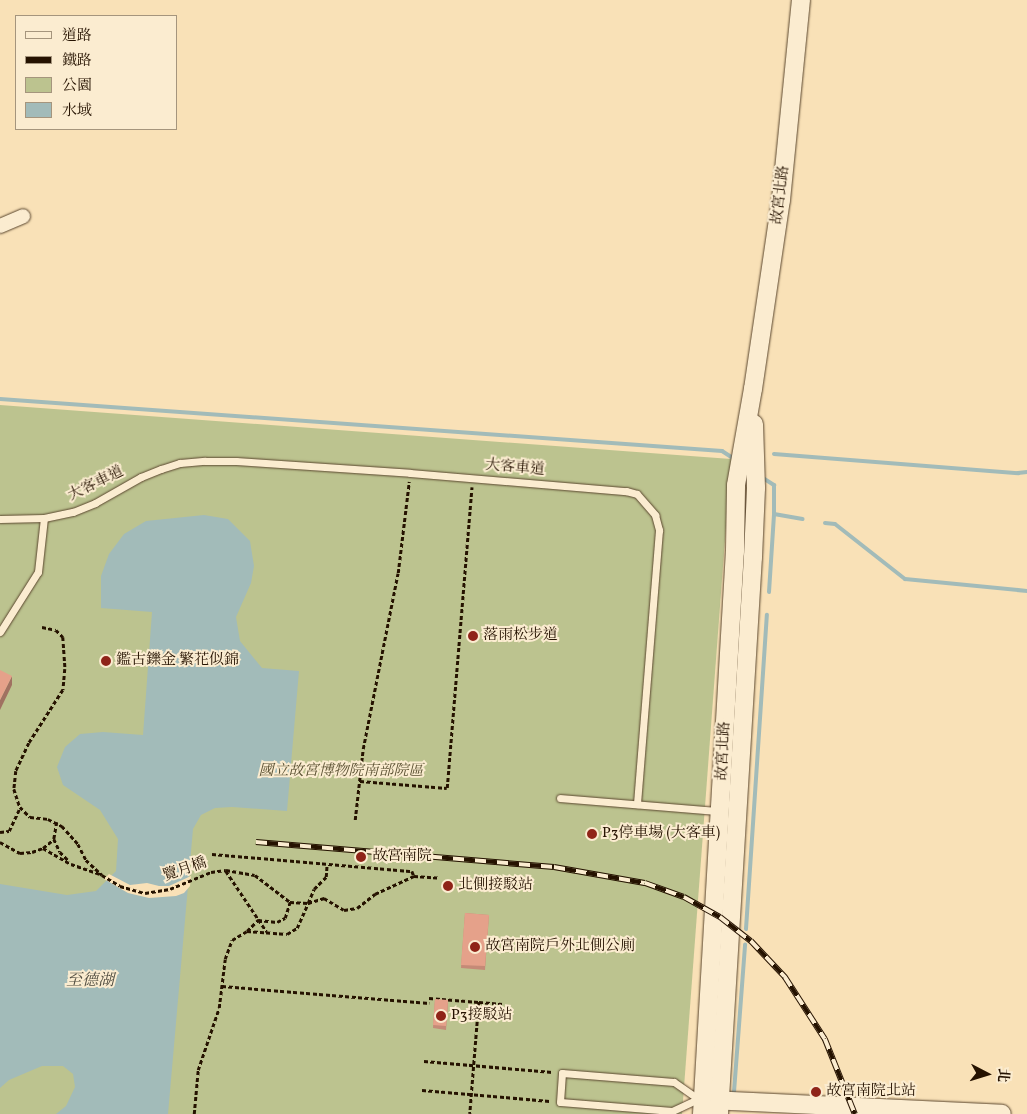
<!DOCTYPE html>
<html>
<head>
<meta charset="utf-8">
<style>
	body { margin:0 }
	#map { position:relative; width:1027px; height:1114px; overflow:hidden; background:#f9e1b7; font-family:Vollkorn,"Noto Serif TC",serif }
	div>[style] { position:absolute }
	.green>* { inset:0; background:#bcc38f }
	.water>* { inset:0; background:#a2bbb9 }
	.pier>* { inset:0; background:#f9e1b7 }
	.stream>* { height:4px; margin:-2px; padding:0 2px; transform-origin:2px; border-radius:2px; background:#a2bbb9 }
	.path>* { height:2.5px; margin-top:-1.25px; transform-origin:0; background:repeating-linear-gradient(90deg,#251200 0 4px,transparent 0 6.5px) }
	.roads { filter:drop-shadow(0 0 1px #5a462e) drop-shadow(0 0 1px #5a462e) }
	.service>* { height:7px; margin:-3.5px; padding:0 3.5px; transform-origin:3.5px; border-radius:3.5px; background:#fbecd0 }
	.minor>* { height:14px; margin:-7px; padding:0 7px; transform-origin:7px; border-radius:7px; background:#fbecd0 }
	.tertiary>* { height:18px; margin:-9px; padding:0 9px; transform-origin:9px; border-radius:9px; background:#fbecd0 }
	.rail>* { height:5.5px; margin-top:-2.75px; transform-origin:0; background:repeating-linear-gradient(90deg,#fbecd0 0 11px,#251200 0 22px); box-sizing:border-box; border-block:1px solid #251200 }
	.wall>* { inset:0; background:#c58a77 }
	.shaded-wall>* { inset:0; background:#a07161 }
	.building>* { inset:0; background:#e5a18a }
	.dots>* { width:14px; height:14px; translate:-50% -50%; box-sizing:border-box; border:2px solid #fbecd0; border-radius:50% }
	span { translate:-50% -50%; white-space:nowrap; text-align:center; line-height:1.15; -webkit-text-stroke:4px #fbecd0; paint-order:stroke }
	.street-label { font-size:15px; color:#251200 }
	.poi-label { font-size:15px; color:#251200 }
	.left { translate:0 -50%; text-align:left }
	.park-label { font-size:15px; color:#5a5032; font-style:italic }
	.water-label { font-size:16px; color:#514d41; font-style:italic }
	.legend { position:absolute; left:15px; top:15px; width:162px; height:115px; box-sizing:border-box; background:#fbecd0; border:1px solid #a5957d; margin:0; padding:6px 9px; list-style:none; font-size:15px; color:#251200 }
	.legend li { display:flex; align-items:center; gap:10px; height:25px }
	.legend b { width:25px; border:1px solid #a5957d }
	.north { position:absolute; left:962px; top:1049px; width:50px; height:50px; -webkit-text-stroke:4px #fbecd0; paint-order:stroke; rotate:95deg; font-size:14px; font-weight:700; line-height:20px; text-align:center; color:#251200 }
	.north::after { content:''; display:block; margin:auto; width:18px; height:22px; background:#251200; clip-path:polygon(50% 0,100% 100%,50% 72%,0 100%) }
</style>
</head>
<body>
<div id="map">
	<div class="green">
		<div style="clip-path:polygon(0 405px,731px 459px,682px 1114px,0 1114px)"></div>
	</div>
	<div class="water">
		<div style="clip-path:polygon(204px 515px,228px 519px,250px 541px,254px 566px,251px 583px,236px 617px,240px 641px,262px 668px,299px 671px,287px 811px,232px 807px,215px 808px,201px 815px,193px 829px,168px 1114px,56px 1114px,66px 1106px,75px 1087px,73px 1074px,63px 1066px,42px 1066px,9px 1080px,0 1088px,0 884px,67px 895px,96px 891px,116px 871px,118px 839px,100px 810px,63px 785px,57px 767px,65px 747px,80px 734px,103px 732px,143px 735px,152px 612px,101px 608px,101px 576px,109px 554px,124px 534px,146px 521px)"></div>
	</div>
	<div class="pier">
		<div style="clip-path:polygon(109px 874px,130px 885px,147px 883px,159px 886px,169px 886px,191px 876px,190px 886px,184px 893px,176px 896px,149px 898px,128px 893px,104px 879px)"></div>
	</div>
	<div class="stream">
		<div style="left:0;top:399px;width:724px;rotate:4.12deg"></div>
		<div style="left:722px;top:451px;width:17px;rotate:33deg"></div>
		<div style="left:774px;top:454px;width:245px;rotate:4.5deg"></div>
		<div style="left:1018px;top:473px;width:9px;rotate:-6deg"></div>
		<div style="left:760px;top:476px;width:17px;rotate:33deg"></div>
		<div style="left:774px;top:485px;width:29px;rotate:90deg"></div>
		<div style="left:825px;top:523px;width:10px;rotate:6deg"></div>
		<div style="left:835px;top:524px;width:89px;rotate:38.2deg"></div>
		<div style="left:905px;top:579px;width:123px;rotate:5.6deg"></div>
		<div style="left:769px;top:592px;width:78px;rotate:-86.3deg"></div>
		<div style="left:774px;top:514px;width:29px;rotate:10deg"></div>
		<div style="left:746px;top:929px;width:315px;rotate:-86.2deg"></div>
		<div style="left:734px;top:1092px;width:148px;rotate:-85.7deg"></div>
	</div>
	<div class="path">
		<div style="left:42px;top:627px;width:14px;rotate:12deg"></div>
		<div style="left:56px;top:630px;width:10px;rotate:45deg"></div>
		<div style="left:63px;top:637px;width:32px;rotate:86deg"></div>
		<div style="left:65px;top:669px;width:21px;rotate:95deg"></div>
		<div style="left:63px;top:690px;width:63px;rotate:122.7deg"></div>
		<div style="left:29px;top:743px;width:31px;rotate:115deg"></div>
		<div style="left:16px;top:771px;width:18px;rotate:96deg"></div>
		<div style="left:14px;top:789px;width:19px;rotate:72deg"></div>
		<div style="left:20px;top:807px;width:14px;rotate:45deg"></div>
		<div style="left:30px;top:817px;width:18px;rotate:6deg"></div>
		<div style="left:48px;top:819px;width:16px;rotate:27deg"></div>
		<div style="left:62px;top:826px;width:24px;rotate:48deg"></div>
		<div style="left:78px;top:844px;width:18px;rotate:63deg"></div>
		<div style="left:86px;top:860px;width:22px;rotate:43deg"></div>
		<div style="left:102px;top:875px;width:21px;rotate:31deg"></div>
		<div style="left:120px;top:886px;width:26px;rotate:16deg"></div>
		<div style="left:145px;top:893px;width:25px;rotate:-9deg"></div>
		<div style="left:170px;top:889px;width:44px;rotate:-22.5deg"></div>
		<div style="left:211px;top:872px;width:15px;rotate:-8deg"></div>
		<div style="left:226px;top:870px;width:29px;rotate:10deg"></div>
		<div style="left:255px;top:875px;width:44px;rotate:37.6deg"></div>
		<div style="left:290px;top:902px;width:18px;rotate:3deg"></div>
		<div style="left:308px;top:903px;width:15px;rotate:-67deg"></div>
		<div style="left:314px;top:889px;width:17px;rotate:-45deg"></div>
		<div style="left:326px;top:877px;width:13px;rotate:-86deg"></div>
		<div style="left:360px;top:781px;width:87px;rotate:4.6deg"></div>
		<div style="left:447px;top:788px;width:302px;rotate:-85.3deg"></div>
		<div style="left:355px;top:820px;width:71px;rotate:-83.6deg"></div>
		<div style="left:363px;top:749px;width:179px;rotate:-78.8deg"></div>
		<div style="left:398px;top:573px;width:92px;rotate:-83.1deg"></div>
		<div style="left:57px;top:822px;width:17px;rotate:100deg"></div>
		<div style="left:54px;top:839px;width:14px;rotate:65deg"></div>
		<div style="left:60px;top:852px;width:13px;rotate:45deg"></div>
		<div style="left:0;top:832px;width:9px;rotate:-6deg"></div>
		<div style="left:9px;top:831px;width:26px;rotate:-65deg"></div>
		<div style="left:0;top:842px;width:23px;rotate:29deg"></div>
		<div style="left:20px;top:853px;width:12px;rotate:-5deg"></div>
		<div style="left:32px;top:852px;width:12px;rotate:-20deg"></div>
		<div style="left:43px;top:848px;width:14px;rotate:-39deg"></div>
		<div style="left:43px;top:848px;width:32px;rotate:30deg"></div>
		<div style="left:71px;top:864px;width:31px;rotate:19deg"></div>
		<div style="left:212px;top:854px;width:201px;rotate:4.9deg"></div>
		<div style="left:412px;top:871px;width:5px;rotate:68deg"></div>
		<div style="left:226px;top:871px;width:73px;rotate:56.1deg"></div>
		<div style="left:247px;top:931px;width:16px;rotate:-45deg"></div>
		<div style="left:258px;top:920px;width:19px;rotate:6deg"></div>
		<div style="left:277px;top:922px;width:9px;rotate:-27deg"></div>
		<div style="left:285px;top:918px;width:17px;rotate:-73deg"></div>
		<div style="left:222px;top:986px;width:208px;rotate:4.7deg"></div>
		<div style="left:429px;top:998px;width:50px;rotate:4.6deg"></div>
		<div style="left:479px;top:1002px;width:112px;rotate:94.6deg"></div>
		<div style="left:479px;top:1002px;width:24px;rotate:5deg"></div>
		<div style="left:424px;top:1061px;width:129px;rotate:4.9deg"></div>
		<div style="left:422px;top:1090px;width:128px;rotate:4.9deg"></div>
		<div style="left:194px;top:1114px;width:44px;rotate:-84.8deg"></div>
		<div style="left:198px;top:1070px;width:65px;rotate:-71.3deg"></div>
		<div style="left:219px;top:1008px;width:49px;rotate:-83deg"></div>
		<div style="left:225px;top:959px;width:20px;rotate:-70deg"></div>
		<div style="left:232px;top:940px;width:17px;rotate:-31deg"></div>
		<div style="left:247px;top:931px;width:40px;rotate:4.3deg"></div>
		<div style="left:287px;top:934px;width:12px;rotate:-31deg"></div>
		<div style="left:297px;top:928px;width:27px;rotate:-66deg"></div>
		<div style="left:308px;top:903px;width:17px;rotate:-17deg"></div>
		<div style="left:324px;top:898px;width:23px;rotate:31deg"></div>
		<div style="left:344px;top:910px;width:13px;rotate:-9deg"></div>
		<div style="left:357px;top:908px;width:23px;rotate:-38deg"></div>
		<div style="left:375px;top:894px;width:43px;rotate:-24.8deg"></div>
		<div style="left:414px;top:876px;width:26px;rotate:4deg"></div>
	</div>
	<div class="roads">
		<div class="service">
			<div style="left:0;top:519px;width:44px;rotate:-1.3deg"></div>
			<div style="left:44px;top:518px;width:30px;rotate:-12deg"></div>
			<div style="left:73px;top:512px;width:24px;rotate:-22deg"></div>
			<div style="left:95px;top:503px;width:53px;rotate:-29.5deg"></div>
			<div style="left:141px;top:477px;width:22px;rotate:-22deg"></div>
			<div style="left:161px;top:469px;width:20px;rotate:-18deg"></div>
			<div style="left:180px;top:463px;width:25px;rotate:-5deg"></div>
			<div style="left:205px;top:461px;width:31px"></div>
			<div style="left:236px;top:461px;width:174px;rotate:3.9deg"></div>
			<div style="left:410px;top:473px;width:217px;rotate:4.8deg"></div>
			<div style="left:626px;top:491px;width:11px;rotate:15deg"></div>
			<div style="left:637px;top:494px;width:28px;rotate:49deg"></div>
			<div style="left:655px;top:515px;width:16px;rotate:75deg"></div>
			<div style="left:659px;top:530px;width:275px;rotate:94.6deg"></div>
			<div style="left:0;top:632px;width:71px;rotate:-57.7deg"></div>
			<div style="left:38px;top:572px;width:54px;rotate:-83.7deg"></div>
			<div style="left:560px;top:798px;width:160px;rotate:4.7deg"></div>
			<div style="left:562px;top:1073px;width:112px;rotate:4.6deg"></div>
			<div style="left:674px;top:1082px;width:29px;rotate:35deg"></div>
			<div style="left:698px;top:1099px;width:29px;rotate:155deg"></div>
			<div style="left:672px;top:1111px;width:112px;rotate:-175.4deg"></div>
			<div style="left:560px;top:1102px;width:29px;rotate:-86deg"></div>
		</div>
		<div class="minor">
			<div style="left:0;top:226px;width:25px;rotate:-23deg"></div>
		</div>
		<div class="tertiary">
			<div style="left:710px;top:1100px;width:292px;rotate:2.7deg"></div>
			<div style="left:702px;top:1114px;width:564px;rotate:-86.65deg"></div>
			<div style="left:735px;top:551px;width:66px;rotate:-89.1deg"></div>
			<div style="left:736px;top:485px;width:97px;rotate:-80deg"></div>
			<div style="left:753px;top:389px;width:191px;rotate:-81.6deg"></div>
			<div style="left:781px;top:200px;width:201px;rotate:-84.3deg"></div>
			<div style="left:719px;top:1114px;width:558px;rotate:-86.51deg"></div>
			<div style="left:753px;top:557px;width:69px;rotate:-87.5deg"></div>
			<div style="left:756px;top:488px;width:64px;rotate:-91.8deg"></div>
		</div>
	</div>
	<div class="rail">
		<div style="left:256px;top:842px;width:299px;rotate:4.8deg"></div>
		<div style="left:554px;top:867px;width:92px;rotate:10deg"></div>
		<div style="left:645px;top:883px;width:41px;rotate:19.7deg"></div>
		<div style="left:684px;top:897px;width:41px;rotate:29.1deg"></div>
		<div style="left:720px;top:917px;width:39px;rotate:38deg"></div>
		<div style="left:751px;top:941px;width:50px;rotate:46.6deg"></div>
		<div style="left:785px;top:977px;width:74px;rotate:57.2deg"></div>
		<div style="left:825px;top:1039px;width:81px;rotate:68.2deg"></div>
	</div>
	<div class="wall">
		<div style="clip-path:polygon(465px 913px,489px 915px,485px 970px,461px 968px)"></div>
		<div style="clip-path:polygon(435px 999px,448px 1003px,446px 1030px,433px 1028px)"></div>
	</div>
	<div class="shaded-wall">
		<div style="clip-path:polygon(12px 676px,12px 685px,0 710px,0 700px)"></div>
	</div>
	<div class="building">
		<div style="clip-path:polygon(0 670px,12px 676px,0 700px)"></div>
		<div style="clip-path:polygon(465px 913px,489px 915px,485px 966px,461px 965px)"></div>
		<div style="clip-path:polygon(435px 999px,448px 1000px,446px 1026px,433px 1025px)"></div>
	</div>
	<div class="dots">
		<div style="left:473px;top:636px;background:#8f2418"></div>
		<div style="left:106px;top:661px;background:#8f2418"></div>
		<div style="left:592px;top:834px;background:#8f2418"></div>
		<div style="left:361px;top:857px;background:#8f2418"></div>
		<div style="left:448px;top:886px;background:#8f2418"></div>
		<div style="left:475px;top:947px;background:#8f2418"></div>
		<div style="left:441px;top:1016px;background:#8f2418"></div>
		<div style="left:816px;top:1092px;background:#8f2418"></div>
	</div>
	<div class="street-label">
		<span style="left:781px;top:195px;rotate:-83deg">故宮北路</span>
		<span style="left:515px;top:468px;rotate:5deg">大客車道</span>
		<span style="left:96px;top:484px;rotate:-26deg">大客車道</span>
		<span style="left:724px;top:751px;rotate:-87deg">故宮北路</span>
		<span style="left:185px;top:870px;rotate:-19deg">覽月橋</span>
	</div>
	<div class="poi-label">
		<span class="left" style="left:483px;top:636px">落雨松步道</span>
		<span class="left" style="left:116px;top:661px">鑑古鑠金 繁花似錦</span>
		<span class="left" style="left:602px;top:834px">P3停車場 (大客車)</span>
		<span class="left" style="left:372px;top:857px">故宮南院</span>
		<span class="left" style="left:458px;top:886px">北側接駁站</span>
		<span class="left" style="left:485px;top:947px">故宮南院戶外北側公廁</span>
		<span class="left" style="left:451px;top:1016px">P3接駁站</span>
		<span class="left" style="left:826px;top:1092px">故宮南院北站</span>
	</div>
	<div class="park-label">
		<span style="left:341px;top:772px">國立故宮博物院南部院區</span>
	</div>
	<div class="water-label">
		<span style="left:90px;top:981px">至德湖</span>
	</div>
	<ul class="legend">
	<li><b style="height:6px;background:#fbecd0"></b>道路</li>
	<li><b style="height:6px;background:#251200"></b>鐵路</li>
	<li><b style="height:14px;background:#bcc38f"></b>公園</li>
	<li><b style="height:14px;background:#a2bbb9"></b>水域</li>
	</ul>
	<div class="north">北</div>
</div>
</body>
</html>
